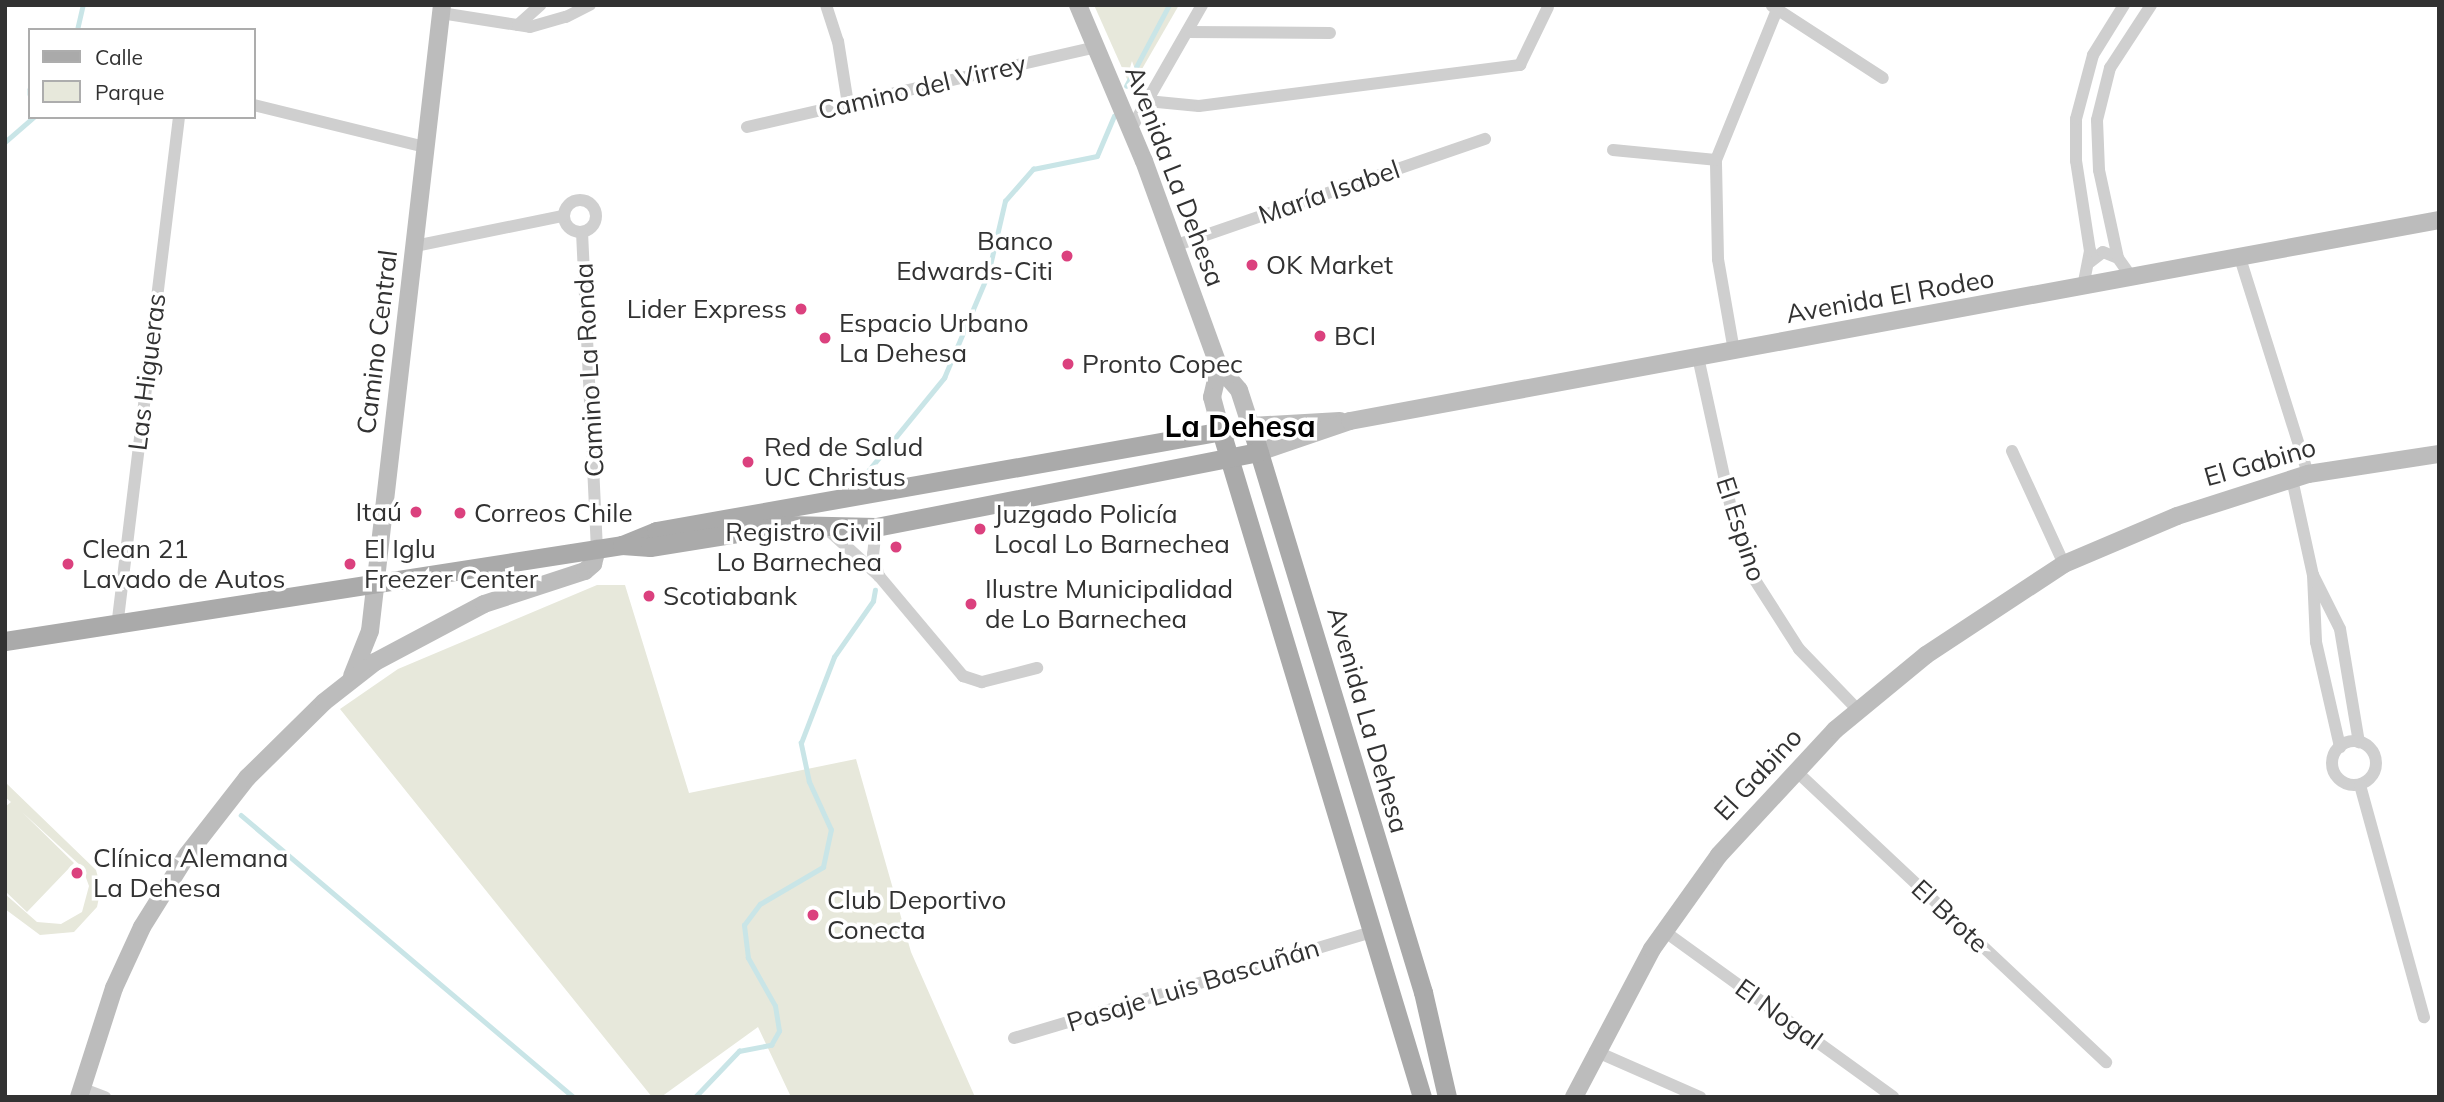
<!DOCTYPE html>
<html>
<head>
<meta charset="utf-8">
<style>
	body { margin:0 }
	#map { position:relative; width:2444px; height:1102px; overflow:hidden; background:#fff; font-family:Mulish,sans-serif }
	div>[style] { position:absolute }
	.green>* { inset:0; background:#e7e8db }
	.stream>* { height:4.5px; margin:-2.25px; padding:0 2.25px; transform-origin:2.25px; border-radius:2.25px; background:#c9e5e7 }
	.street>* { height:12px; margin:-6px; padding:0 6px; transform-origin:6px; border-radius:6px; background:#cfcfcf }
	.street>.ring { margin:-6px; padding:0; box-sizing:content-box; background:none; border:12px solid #cfcfcf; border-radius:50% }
	.secondary>* { height:18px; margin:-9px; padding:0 9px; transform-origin:9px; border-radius:9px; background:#bcbcbc }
	.primary>* { height:19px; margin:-9.5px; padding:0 9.5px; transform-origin:9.5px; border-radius:9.5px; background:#aaa }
	.dots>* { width:19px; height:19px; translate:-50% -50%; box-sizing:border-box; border:4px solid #fff; border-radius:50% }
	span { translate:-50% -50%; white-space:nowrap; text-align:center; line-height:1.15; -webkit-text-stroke:7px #fff; paint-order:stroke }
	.street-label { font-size:26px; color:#323232 }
	.poi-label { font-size:26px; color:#323232 }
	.right { translate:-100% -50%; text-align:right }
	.left { translate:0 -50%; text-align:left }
	.quarter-label { font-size:30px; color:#000; font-weight:700 }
	.frame { position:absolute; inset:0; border:7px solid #323232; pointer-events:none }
	.legend { position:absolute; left:28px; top:28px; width:228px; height:91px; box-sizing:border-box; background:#fff; border:2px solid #adadad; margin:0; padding:9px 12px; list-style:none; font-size:21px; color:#323232 }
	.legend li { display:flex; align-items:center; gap:14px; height:35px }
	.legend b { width:35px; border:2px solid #adadad }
</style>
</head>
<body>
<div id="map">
	<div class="green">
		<div style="clip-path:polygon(1094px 5px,1179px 5px,1131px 88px)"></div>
		<div style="clip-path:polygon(597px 585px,625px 585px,689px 793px,856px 759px,911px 952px,975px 1097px,791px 1097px,758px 1027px,661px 1097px,652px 1097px,340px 709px,398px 669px)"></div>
		<div style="clip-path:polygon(5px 782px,96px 870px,101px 888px,97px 907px,74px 932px,40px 935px,5px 909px,5px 894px,37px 922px,61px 924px,82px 912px,89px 886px,82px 867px,22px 812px,74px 863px,27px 912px,5px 891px,5px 807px,11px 802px,5px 797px)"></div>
	</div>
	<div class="stream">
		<div style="left:77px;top:30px;width:26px;rotate:-77deg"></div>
		<div style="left:1126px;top:86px;width:92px;rotate:-62deg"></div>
		<div style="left:30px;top:89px;width:5px;rotate:90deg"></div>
		<div style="left:5px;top:142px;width:38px;rotate:-41deg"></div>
		<div style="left:864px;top:476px;width:127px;rotate:-50.8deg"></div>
		<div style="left:944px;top:378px;width:113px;rotate:-67.1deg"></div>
		<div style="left:988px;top:274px;width:75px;rotate:-76.9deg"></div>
		<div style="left:1005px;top:201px;width:43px;rotate:-48.8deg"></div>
		<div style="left:1033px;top:169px;width:65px;rotate:-11.5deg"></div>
		<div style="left:1097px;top:156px;width:43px;rotate:-67deg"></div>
		<div style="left:241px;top:815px;width:436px;rotate:40.3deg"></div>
		<div style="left:695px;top:1097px;width:64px;rotate:-46.3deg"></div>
		<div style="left:739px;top:1051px;width:33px;rotate:-11deg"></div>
		<div style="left:771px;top:1045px;width:16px;rotate:-60deg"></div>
		<div style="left:779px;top:1031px;width:25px;rotate:-99deg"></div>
		<div style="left:775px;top:1006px;width:55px;rotate:-119.4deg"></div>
		<div style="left:748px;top:958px;width:33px;rotate:-97deg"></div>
		<div style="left:744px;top:925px;width:26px;rotate:-53deg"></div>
		<div style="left:760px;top:904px;width:73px;rotate:-30.4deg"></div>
		<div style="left:823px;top:867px;width:38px;rotate:-78deg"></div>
		<div style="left:831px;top:830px;width:53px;rotate:-114.6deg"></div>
		<div style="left:809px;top:782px;width:40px;rotate:-102deg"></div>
		<div style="left:801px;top:743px;width:92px;rotate:-69deg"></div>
		<div style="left:834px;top:657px;width:68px;rotate:-55.1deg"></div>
		<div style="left:873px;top:601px;width:11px;rotate:-80deg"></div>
	</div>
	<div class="street">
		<div style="left:826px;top:5px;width:38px;rotate:72deg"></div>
		<div style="left:838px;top:41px;width:64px;rotate:81deg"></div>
		<div style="left:1772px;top:6px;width:132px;rotate:33deg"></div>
		<div style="left:441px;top:13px;width:90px;rotate:8.9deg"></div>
		<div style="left:530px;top:27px;width:37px;rotate:-16deg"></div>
		<div style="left:566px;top:17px;width:27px;rotate:-27deg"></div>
		<div style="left:518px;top:25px;width:30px;rotate:-42deg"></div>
		<div style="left:1187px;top:32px;width:143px;rotate:0.4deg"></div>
		<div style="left:1147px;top:101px;width:52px;rotate:5.5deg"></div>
		<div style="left:1199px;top:106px;width:324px;rotate:-7.3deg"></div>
		<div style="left:1520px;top:65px;width:64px;rotate:-64.2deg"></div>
		<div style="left:254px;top:105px;width:176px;rotate:13.8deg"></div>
		<div style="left:747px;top:127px;width:359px;rotate:-12.9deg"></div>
		<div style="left:1131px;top:129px;width:143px;rotate:-60.2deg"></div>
		<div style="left:1613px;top:150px;width:103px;rotate:5.5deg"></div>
		<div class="ring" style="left:564px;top:200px;width:20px;height:20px"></div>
		<div style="left:582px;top:232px;width:317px;rotate:87.3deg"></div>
		<div style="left:415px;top:246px;width:151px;rotate:-11.5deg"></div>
		<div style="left:1174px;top:246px;width:329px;rotate:-19deg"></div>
		<div style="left:2240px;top:258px;width:226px;rotate:72.5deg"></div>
		<div style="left:2090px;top:262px;width:16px;rotate:-38deg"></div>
		<div style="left:2103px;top:252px;width:16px;rotate:22deg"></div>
		<div style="left:2132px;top:278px;width:24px;rotate:-125deg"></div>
		<div style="left:2118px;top:258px;width:90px;rotate:-102.2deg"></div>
		<div style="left:2099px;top:170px;width:50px;rotate:-92.3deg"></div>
		<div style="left:2097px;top:120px;width:54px;rotate:-76deg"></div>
		<div style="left:2110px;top:68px;width:75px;rotate:-56.9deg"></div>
		<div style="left:2083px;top:287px;width:37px;rotate:-79deg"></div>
		<div style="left:2090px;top:251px;width:91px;rotate:-98.8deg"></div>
		<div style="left:2076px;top:161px;width:42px;rotate:-90deg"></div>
		<div style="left:2076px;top:119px;width:66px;rotate:-75.1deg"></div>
		<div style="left:2093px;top:55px;width:59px;rotate:-58.2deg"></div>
		<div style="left:1734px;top:351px;width:93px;rotate:-99.9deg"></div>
		<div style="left:1718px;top:259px;width:99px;rotate:-91.2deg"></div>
		<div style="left:1716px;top:160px;width:167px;rotate:-67.9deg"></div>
		<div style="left:1698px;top:357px;width:164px;rotate:77.7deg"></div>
		<div style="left:1733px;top:517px;width:63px;rotate:71.6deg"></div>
		<div style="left:1753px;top:577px;width:85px;rotate:57.4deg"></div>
		<div style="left:1799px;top:649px;width:85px;rotate:46deg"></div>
		<div style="left:2012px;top:451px;width:124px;rotate:65.3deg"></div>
		<div style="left:2292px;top:479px;width:98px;rotate:77.7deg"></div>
		<div style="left:2313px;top:575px;width:67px;rotate:87.4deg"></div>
		<div style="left:2316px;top:642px;width:108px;rotate:77.1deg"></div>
		<div style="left:876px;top:527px;width:27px;rotate:96deg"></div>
		<div style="left:873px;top:554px;width:23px;rotate:75deg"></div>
		<div style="left:826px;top:528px;width:72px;rotate:42.2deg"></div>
		<div style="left:879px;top:576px;width:131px;rotate:50deg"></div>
		<div style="left:963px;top:676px;width:20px;rotate:18deg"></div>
		<div style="left:982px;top:682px;width:57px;rotate:-14.3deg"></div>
		<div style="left:2313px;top:575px;width:60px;rotate:63.4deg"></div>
		<div style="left:2340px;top:629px;width:115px;rotate:80.5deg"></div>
		<div style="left:117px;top:627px;width:514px;rotate:-83.07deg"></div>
		<div class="ring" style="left:2332px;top:741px;width:32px;height:32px"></div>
		<div style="left:1795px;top:770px;width:427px;rotate:43.2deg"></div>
		<div style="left:2360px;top:785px;width:241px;rotate:74.6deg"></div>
		<div style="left:1664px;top:931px;width:283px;rotate:35.9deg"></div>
		<div style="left:1014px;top:1038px;width:374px;rotate:-16.5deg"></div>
		<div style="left:1595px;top:1051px;width:115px;rotate:23.7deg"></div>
		<div style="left:81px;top:1088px;width:26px;rotate:21deg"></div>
	</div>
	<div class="secondary">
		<div style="left:1078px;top:5px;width:169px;rotate:67.1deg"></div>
		<div style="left:1144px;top:161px;width:219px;rotate:70deg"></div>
		<div style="left:1219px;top:367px;width:30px;rotate:49deg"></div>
		<div style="left:1239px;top:390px;width:38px;rotate:72deg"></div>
		<div style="left:1251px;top:426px;width:89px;rotate:-3.2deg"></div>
		<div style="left:1219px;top:367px;width:31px;rotate:103deg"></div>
		<div style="left:1212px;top:397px;width:35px;rotate:75deg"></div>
		<div style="left:1259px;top:452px;width:96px;rotate:-18.8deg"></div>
		<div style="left:1350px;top:421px;width:1107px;rotate:-10.46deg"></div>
		<div style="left:352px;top:676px;width:48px;rotate:-68.2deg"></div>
		<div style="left:370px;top:631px;width:630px;rotate:-83.44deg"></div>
		<div style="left:79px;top:1097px;width:114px;rotate:-72.2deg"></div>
		<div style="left:114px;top:988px;width:67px;rotate:-65.3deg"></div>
		<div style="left:142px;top:927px;width:85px;rotate:-58deg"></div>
		<div style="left:187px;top:855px;width:98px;rotate:-52.1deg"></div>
		<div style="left:247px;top:778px;width:108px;rotate:-44.6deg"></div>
		<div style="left:324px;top:702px;width:65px;rotate:-38.1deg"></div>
		<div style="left:375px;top:662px;width:123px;rotate:-28deg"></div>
		<div style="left:484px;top:604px;width:106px;rotate:-18.1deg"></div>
		<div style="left:585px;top:571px;width:11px;rotate:-41deg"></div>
		<div style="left:593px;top:564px;width:16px;rotate:-75deg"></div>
		<div style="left:1574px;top:1097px;width:167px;rotate:-62.2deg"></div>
		<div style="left:1652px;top:949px;width:115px;rotate:-54.5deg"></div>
		<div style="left:1719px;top:855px;width:171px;rotate:-47.1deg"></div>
		<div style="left:1835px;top:730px;width:118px;rotate:-39.5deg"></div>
		<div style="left:1926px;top:655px;width:165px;rotate:-33.4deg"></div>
		<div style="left:2064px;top:564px;width:123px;rotate:-23deg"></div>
		<div style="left:2177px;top:516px;width:138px;rotate:-17.8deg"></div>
		<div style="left:2308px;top:474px;width:133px;rotate:-8.7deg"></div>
	</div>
	<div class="primary">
		<div style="left:1221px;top:431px;width:696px;rotate:73.21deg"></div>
		<div style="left:622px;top:545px;width:37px;rotate:-22deg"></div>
		<div style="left:656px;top:531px;width:604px;rotate:-10.01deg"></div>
		<div style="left:1251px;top:426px;width:592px;rotate:73.1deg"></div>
		<div style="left:1423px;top:992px;width:108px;rotate:77.1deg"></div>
		<div style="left:5px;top:641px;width:624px;rotate:-8.84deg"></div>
		<div style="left:622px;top:545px;width:28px;rotate:4deg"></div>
		<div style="left:650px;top:547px;width:139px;rotate:-9.1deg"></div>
		<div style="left:787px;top:525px;width:89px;rotate:1.3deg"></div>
		<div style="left:876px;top:527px;width:390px;rotate:-11.1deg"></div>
	</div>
	<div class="dots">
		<div style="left:1067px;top:256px;background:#db417e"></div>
		<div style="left:1252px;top:265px;background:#db417e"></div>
		<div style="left:801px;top:309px;background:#db417e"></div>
		<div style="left:1320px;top:336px;background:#db417e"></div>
		<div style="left:825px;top:338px;background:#db417e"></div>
		<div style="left:1068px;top:364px;background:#db417e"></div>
		<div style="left:748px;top:462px;background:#db417e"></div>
		<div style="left:416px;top:512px;background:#db417e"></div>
		<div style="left:460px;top:513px;background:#db417e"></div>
		<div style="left:980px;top:529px;background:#db417e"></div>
		<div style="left:896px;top:547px;background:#db417e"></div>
		<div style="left:68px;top:564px;background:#db417e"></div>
		<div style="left:350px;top:564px;background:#db417e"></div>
		<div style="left:649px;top:596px;background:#db417e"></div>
		<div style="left:971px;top:604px;background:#db417e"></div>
		<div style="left:77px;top:873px;background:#db417e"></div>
		<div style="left:813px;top:915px;background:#db417e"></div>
	</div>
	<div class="street-label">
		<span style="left:922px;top:87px;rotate:-13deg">Camino del Virrey</span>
		<span style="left:1175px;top:176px;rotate:69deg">Avenida La Dehesa</span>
		<span style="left:1329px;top:192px;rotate:-19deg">María Isabel</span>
		<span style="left:1890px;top:296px;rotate:-10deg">Avenida El Rodeo</span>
		<span style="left:377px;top:342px;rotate:-83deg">Camino Central</span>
		<span style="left:589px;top:370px;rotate:-93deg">Camino La Ronda</span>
		<span style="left:147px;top:372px;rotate:-83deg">Las Higueras</span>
		<span style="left:2260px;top:462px;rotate:-16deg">El Gabino</span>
		<span style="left:1741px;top:529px;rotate:72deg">El Espino</span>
		<span style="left:1368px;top:720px;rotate:74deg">Avenida La Dehesa</span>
		<span style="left:1758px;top:774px;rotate:-47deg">El Gabino</span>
		<span style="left:1950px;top:916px;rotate:43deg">El Brote</span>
		<span style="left:1193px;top:985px;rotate:-17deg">Pasaje Luis Bascuñán</span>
		<span style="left:1779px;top:1014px;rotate:36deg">El Nogal</span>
	</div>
	<div class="poi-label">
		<span class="right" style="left:1053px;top:256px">Banco<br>Edwards-Citi</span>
		<span class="left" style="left:1266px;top:265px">OK Market</span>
		<span class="right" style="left:787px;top:309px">Lider Express</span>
		<span class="left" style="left:839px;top:338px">Espacio Urbano<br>La Dehesa</span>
		<span class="left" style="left:1334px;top:336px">BCI</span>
		<span class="left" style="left:1082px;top:364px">Pronto Copec</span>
		<span class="left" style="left:764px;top:462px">Red de Salud<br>UC Christus</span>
		<span class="right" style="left:402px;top:512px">Itaú</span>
		<span class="left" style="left:474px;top:513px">Correos Chile</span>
		<span class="left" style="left:994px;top:529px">Juzgado Policía<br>Local Lo Barnechea</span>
		<span class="right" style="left:882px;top:547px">Registro Civil<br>Lo Barnechea</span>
		<span class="left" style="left:82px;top:564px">Clean 21<br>Lavado de Autos</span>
		<span class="left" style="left:364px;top:564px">El Iglu<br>Freezer Center</span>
		<span class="left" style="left:985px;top:604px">Ilustre Municipalidad<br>de Lo Barnechea</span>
		<span class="left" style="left:663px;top:596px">Scotiabank</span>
		<span class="left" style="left:93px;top:873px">Clínica Alemana<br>La Dehesa</span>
		<span class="left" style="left:827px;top:915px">Club Deportivo<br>Conecta</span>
	</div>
	<div class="quarter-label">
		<span style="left:1240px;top:426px">La Dehesa</span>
	</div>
	<div class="frame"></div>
	<ul class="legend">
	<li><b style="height:9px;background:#aaa"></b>Calle</li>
	<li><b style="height:19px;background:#e7e8db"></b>Parque</li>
	</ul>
</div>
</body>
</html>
